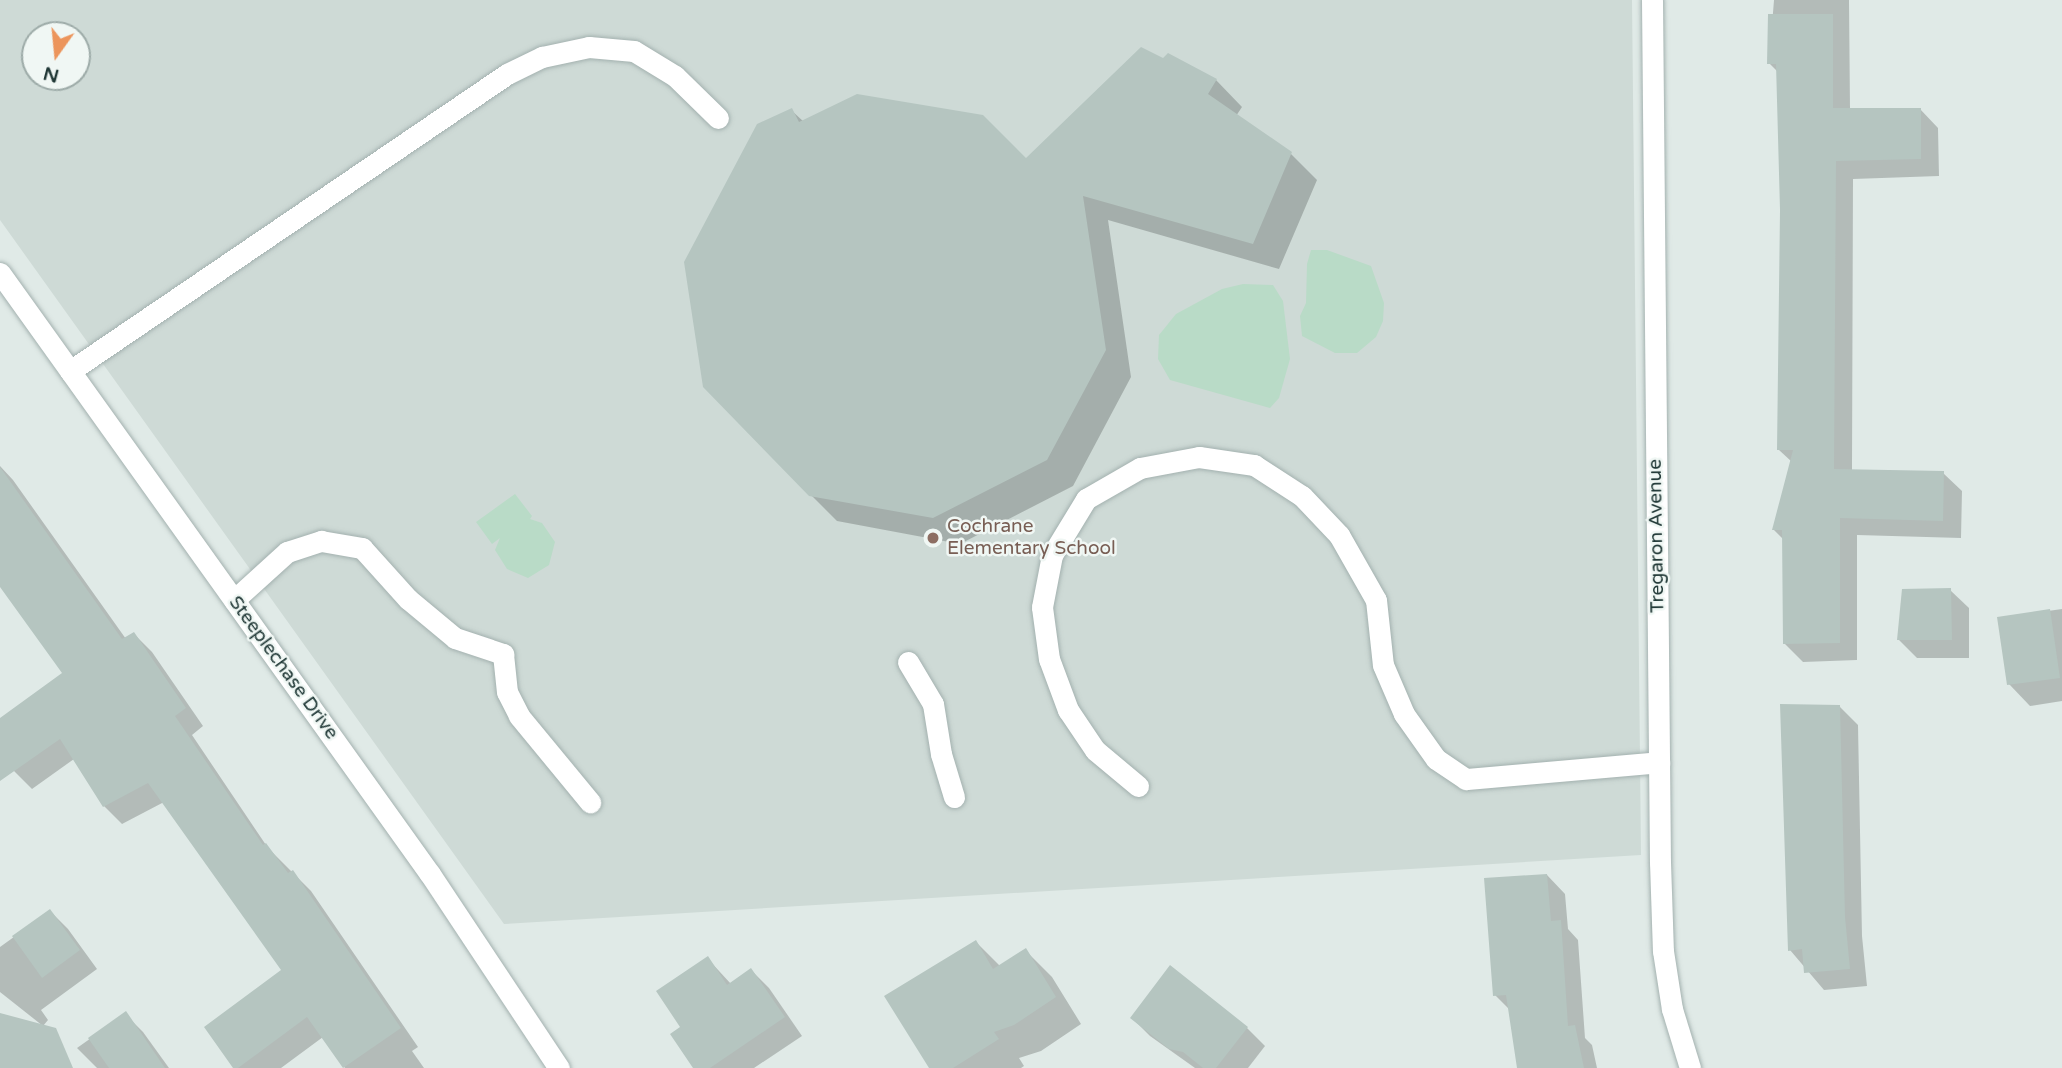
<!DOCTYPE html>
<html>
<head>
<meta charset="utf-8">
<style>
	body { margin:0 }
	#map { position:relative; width:2062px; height:1068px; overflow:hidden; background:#e0eae7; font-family:"Varela Round",sans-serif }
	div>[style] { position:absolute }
	.built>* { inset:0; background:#cedad6 }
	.green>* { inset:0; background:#b9dbc7 }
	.shadow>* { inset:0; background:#0003 }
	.building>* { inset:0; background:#b5c5c0 }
	.roads { filter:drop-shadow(0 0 2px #a3b1af) drop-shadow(0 0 2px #a3b1af) }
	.lane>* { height:21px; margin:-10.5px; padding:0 10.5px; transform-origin:10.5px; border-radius:10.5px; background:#fff }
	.street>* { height:21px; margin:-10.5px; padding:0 10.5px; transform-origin:10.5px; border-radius:10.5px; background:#fff }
	.dots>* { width:19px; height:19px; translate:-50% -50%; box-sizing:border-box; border:4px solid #f0f7f4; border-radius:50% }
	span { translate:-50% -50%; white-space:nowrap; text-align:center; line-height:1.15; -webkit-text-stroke:5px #f0f7f4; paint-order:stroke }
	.education-label { font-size:19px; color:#785e54 }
	.left { translate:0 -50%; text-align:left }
	.street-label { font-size:19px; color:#213937 }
	.north { position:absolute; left:21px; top:21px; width:70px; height:70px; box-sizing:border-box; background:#f0f7f4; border:2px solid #9daba8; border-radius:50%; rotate:195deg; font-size:19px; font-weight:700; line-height:28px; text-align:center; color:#213937 }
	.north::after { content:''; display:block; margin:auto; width:24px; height:32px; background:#ec955c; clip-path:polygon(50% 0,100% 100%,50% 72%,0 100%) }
</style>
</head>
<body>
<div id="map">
	<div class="built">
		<div style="clip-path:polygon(evenodd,0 0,1632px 0,1641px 855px,504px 924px,0 220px,0 0,35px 35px,77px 35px,77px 77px,35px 77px,35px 35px)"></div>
	</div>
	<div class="green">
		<div style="clip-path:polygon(1311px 250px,1327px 250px,1371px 266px,1384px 303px,1383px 321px,1376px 337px,1357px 353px,1335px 353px,1302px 336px,1300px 316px,1306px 303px,1307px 264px)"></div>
		<div style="clip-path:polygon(1243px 284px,1273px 285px,1283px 301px,1290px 359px,1279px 398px,1270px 408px,1170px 380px,1158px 359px,1159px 335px,1176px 314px,1222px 289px)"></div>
		<div style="clip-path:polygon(515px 494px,532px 516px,530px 519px,542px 523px,555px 542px,549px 565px,528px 578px,507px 569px,495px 550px,500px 538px,492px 544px,476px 522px)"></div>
	</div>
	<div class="shadow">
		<div style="clip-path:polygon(1774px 0,1849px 0,1850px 109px,1920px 109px,1938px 128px,1939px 176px,1853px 179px,1852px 471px,1943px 473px,1962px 491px,1961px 538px,1857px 535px,1857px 660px,1803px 662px,1784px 643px,1783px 539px,1773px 529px,1792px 462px,1779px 450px,1782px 210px,1778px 72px,1769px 63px)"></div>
		<div style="clip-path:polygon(1216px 80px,1242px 107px,1236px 116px,1290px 153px,1317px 180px,1279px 269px,1108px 220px,1131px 377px,1073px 486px,960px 544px,837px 521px,810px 494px,791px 110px,804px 122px,1026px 160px)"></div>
		<div style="clip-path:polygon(0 466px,13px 480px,126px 639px,134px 634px,152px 652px,203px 726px,192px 735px,268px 848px,311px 891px,418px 1047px,412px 1051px,424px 1068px,345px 1068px,323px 1037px,281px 1068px,235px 1068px,284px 970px,164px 802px,122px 824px,104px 806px,74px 759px,32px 789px,14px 771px,0 752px,0 720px,64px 673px,0 584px)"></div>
		<div style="clip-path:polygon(1950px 590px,1969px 608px,1969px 658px,1917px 658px,1899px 640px)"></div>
		<div style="clip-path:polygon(2062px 609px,2062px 701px,2030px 706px,2009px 684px,1999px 618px)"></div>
		<div style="clip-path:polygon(1781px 706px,1839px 706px,1858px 725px,1862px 936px,1867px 986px,1824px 990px,1790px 950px)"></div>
		<div style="clip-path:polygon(1547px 875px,1565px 894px,1568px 929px,1578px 940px,1585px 1038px,1592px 1045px,1597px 1068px,1519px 1068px,1509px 1009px,1495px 995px)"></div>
		<div style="clip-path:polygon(50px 911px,68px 929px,97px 969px,41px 1010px,48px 1020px,43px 1026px,0 992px,0 947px)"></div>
		<div style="clip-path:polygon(976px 942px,1000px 966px,1025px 950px,1052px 977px,1081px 1024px,1041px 1051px,1019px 1058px,1024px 1066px,1021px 1068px,931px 1068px)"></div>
		<div style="clip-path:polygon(708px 959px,731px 984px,751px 970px,769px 988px,802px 1036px,754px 1068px,695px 1068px,683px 1027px)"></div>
		<div style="clip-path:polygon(125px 1014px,143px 1032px,169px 1068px,97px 1068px,77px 1048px)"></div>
		<div style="clip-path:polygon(1132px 1018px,1247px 1028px,1265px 1046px,1248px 1068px,1195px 1068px,1150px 1036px)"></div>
	</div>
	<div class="building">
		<div style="clip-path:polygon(1768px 14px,1833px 14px,1833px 108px,1921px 108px,1921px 159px,1836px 161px,1834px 469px,1944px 471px,1943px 521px,1840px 518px,1840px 643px,1783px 644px,1782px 530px,1772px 530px,1793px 450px,1777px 450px,1780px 210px,1776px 64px,1767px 64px)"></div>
		<div style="clip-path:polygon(1141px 47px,1163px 58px,1168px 53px,1217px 79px,1208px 94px,1292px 152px,1253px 244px,1083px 196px,1106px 350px,1047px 460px,933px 518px,809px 496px,703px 387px,684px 262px,757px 124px,792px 108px,799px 122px,857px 94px,983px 115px,1026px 158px)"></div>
		<div style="clip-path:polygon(0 467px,122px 639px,134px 632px,186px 708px,175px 716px,263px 845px,266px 843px,288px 873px,293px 870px,401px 1028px,343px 1068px,307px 1017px,238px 1068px,233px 1068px,204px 1027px,281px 970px,148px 783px,103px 807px,60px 739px,0 781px,0 718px,62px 673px,0 587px)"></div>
		<div style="clip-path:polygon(1951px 588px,1952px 640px,1897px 640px,1902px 589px)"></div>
		<div style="clip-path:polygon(2050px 609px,2060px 678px,2007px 685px,1997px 617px)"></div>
		<div style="clip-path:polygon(1780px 704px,1840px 705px,1845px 917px,1850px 969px,1804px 973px,1802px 949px,1788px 951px)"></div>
		<div style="clip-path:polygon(1547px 874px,1551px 921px,1561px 920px,1568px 1026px,1575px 1025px,1584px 1068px,1517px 1068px,1506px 995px,1493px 996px,1484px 878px)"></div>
		<div style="clip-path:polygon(50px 909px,80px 950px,42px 978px,12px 936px)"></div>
		<div style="clip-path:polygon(976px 940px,993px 969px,1026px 948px,1056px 997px,1014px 1025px,994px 1032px,999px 1039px,953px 1068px,929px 1068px,884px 996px)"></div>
		<div style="clip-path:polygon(708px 956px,727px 985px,751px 968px,785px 1017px,710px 1068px,693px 1068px,670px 1034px,680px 1027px,656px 991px)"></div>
		<div style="clip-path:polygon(1170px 965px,1248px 1027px,1216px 1068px,1203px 1068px,1183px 1052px,1169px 1049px,1130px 1018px)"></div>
		<div style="clip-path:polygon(126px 1011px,165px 1068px,109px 1068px,88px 1038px)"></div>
		<div style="clip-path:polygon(0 1013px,56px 1028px,73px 1068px,0 1068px)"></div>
	</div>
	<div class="roads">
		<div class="lane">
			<div style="left:70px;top:371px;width:528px;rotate:-34.2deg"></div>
			<div style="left:507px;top:74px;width:39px;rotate:-26deg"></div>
			<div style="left:542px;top:57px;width:48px;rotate:-12deg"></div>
			<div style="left:589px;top:47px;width:45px;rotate:5.1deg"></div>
			<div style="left:634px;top:51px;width:48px;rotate:31.4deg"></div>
			<div style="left:675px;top:76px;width:60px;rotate:44.3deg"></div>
			<div style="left:234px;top:600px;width:72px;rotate:-42.2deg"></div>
			<div style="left:287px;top:552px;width:36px;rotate:-18deg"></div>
			<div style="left:321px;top:541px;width:42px;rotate:9.7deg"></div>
			<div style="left:362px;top:548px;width:69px;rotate:48deg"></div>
			<div style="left:408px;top:599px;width:61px;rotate:39.7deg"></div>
			<div style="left:455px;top:638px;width:51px;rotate:18.4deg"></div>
			<div style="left:503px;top:654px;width:38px;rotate:84deg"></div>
			<div style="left:507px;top:692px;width:27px;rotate:63deg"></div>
			<div style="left:519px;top:716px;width:112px;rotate:50.5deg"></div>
			<div style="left:908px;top:662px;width:49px;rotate:59.2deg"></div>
			<div style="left:933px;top:704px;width:51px;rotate:80.9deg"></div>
			<div style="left:941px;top:754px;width:45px;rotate:73.2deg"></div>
			<div style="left:1138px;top:786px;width:56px;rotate:-140.1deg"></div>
			<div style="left:1095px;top:750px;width:48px;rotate:-124deg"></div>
			<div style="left:1068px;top:710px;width:54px;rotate:-110.4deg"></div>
			<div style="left:1049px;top:659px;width:52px;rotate:-97.7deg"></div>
			<div style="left:1042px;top:607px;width:53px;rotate:-79.1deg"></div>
			<div style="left:1052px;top:555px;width:66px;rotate:-58.7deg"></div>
			<div style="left:1086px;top:499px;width:62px;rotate:-29.9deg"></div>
			<div style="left:1140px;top:468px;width:60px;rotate:-10.6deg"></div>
			<div style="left:1199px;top:457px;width:56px;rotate:8.3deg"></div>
			<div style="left:1254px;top:465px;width:57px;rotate:32.9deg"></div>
			<div style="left:1302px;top:496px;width:54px;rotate:46.5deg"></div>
			<div style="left:1339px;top:535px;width:75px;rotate:60.4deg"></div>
			<div style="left:1376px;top:600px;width:65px;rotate:83.9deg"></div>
			<div style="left:1383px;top:665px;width:53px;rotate:66.8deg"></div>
			<div style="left:1404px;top:714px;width:55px;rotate:54.6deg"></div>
			<div style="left:1436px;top:759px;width:36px;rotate:34deg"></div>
			<div style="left:1466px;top:779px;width:194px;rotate:-5deg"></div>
		</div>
		<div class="street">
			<div style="left:1652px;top:0;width:862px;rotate:89.47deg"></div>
			<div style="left:1660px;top:862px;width:89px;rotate:88.1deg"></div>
			<div style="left:1663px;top:951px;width:59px;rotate:81.2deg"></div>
			<div style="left:1672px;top:1009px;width:62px;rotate:73deg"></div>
			<div style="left:0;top:273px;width:739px;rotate:54.42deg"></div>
			<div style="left:430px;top:874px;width:233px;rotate:56.4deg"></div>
		</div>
	</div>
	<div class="dots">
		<div style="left:933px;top:538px;background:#8d6e63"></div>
	</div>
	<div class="education-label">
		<span class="left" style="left:947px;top:538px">Cochrane<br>Elementary School</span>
	</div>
	<div class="street-label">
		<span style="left:1657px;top:536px;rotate:-91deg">Tregaron Avenue</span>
		<span style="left:283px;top:668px;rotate:54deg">Steeplechase Drive</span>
	</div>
	<div class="north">N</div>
</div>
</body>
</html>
